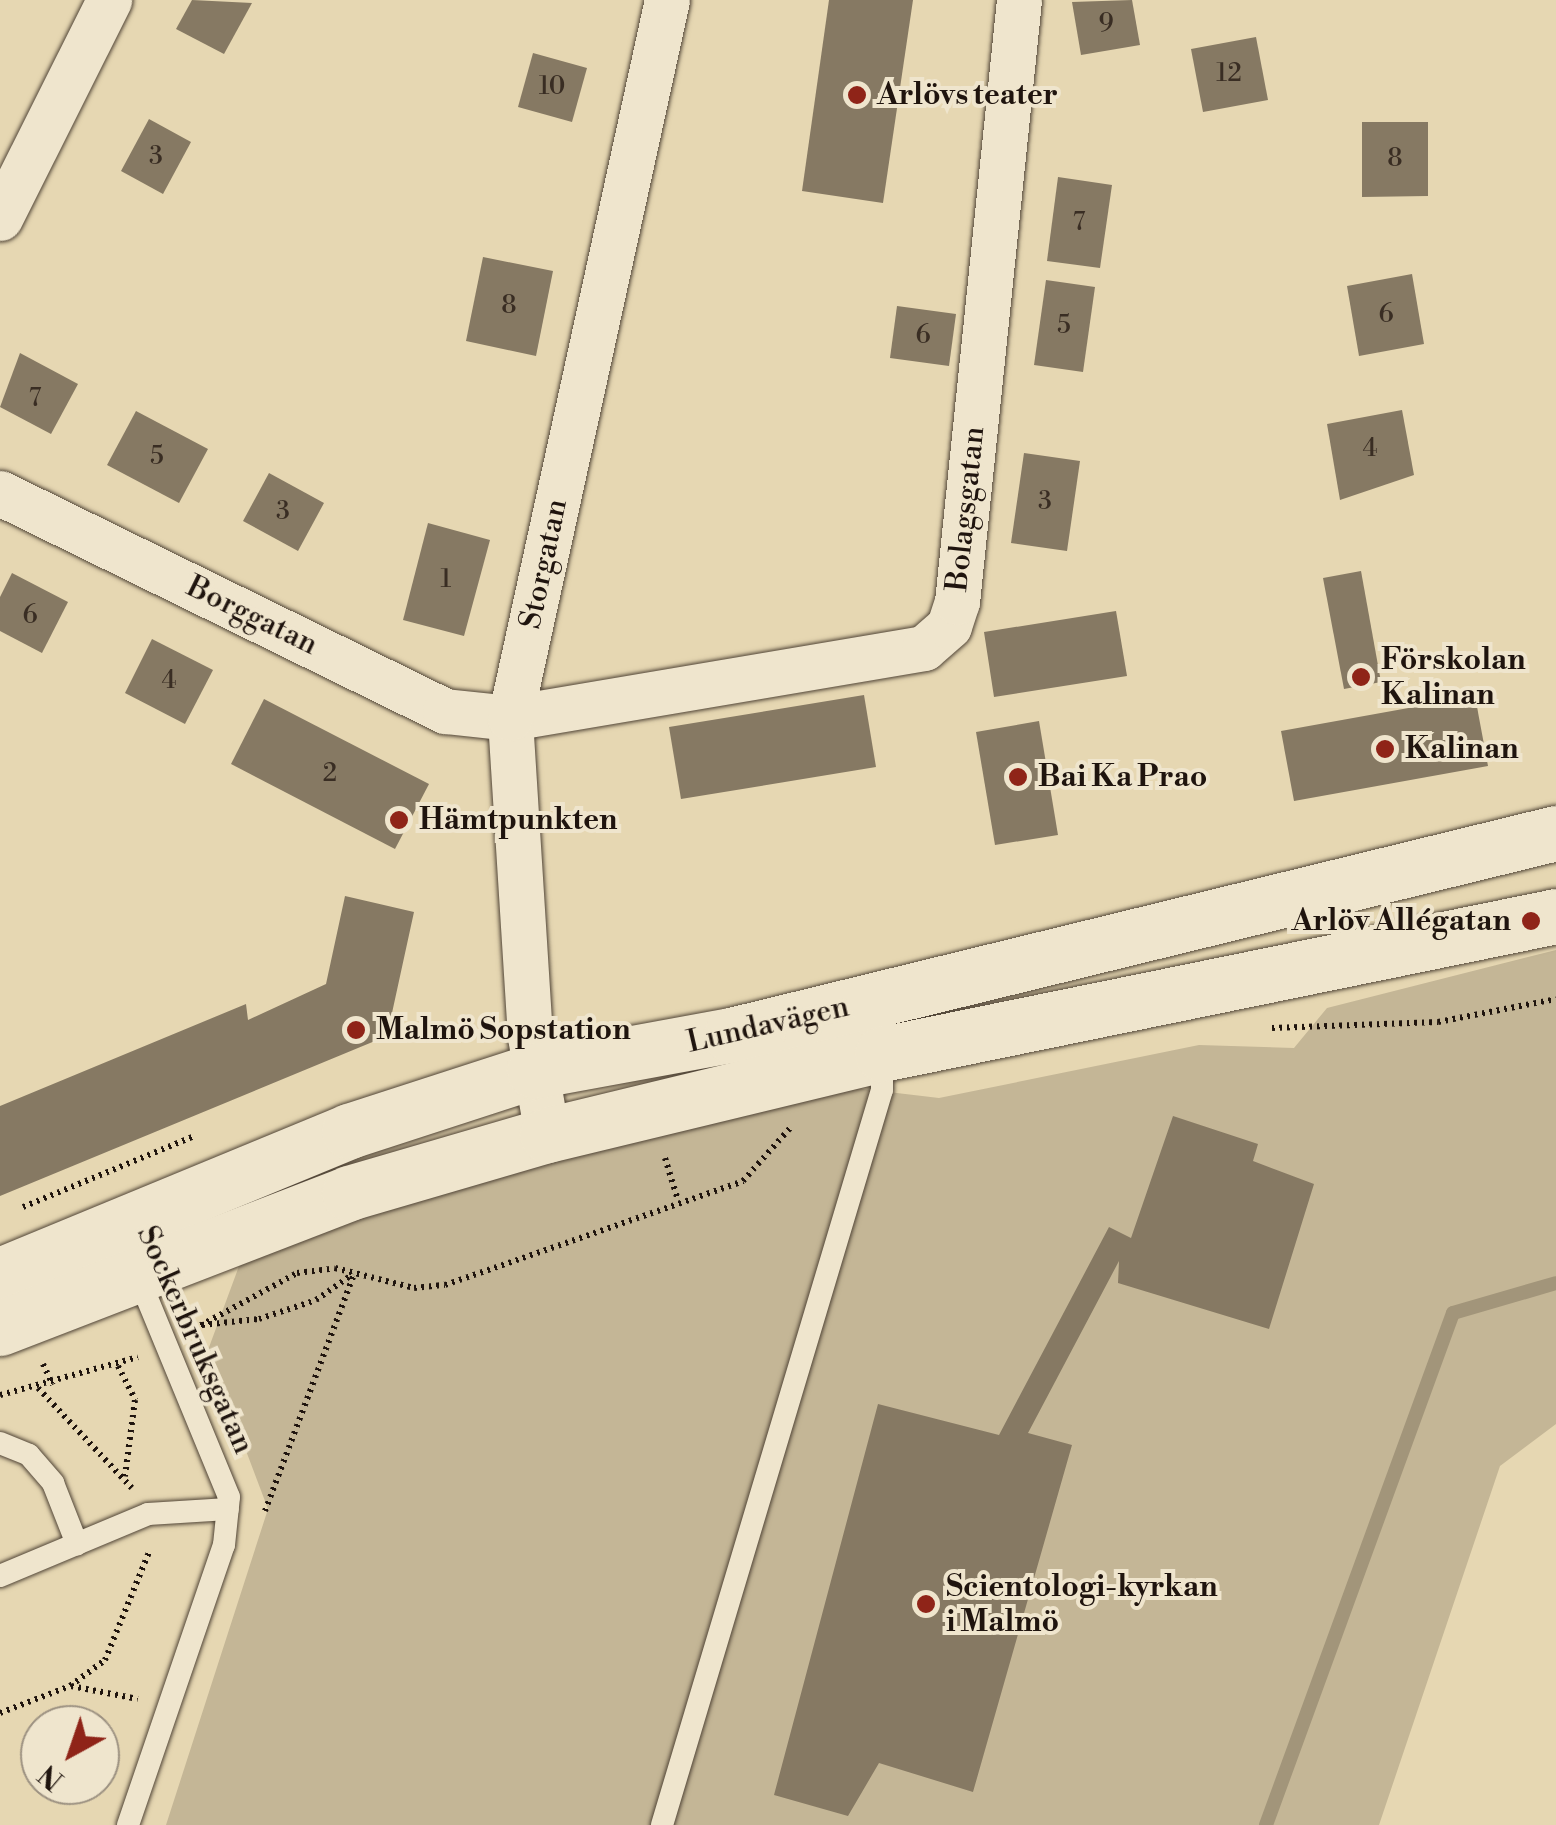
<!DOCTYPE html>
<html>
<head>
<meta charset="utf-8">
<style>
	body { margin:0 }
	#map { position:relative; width:1556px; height:1825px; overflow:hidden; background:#e6d7b2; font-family:"Libre Bodoni",serif }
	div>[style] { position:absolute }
	.green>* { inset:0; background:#c4b696 }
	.stream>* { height:14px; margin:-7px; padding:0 7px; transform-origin:7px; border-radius:7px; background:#a2957a }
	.building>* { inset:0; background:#867963 }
	.path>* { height:6px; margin-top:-3px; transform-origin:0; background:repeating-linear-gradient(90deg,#1f140e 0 2.5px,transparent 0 7.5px) }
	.roads { filter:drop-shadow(0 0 2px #514537) drop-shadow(0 0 2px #514537) }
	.lane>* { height:22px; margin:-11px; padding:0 11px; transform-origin:11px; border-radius:11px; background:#efe5cd }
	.street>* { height:45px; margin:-22.5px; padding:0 22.5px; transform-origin:22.5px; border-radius:22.5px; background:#efe5cd }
	.secondary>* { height:55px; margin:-27.5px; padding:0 27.5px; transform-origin:27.5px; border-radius:27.5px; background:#efe5cd }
	.dots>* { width:28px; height:28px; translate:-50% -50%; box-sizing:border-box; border:5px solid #efe5cd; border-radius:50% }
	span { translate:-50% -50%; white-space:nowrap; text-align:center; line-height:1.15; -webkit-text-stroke:8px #efe5cd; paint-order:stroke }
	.number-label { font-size:25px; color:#392d23 }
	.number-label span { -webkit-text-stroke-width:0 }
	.poi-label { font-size:30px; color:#1f140e; font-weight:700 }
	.left { translate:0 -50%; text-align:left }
	.right { translate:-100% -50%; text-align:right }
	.street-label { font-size:30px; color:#1f140e }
	.north { position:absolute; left:20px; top:1705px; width:100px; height:100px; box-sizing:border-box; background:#efe5cd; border:2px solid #9c9181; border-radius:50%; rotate:220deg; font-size:28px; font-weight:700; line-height:40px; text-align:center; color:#1f140e }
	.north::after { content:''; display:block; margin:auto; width:35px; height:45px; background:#8f2418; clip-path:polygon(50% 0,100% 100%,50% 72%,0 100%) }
</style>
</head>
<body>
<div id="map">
	<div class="green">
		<div style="clip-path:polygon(1556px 950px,1556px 1424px,1500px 1466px,1379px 1825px,166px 1825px,268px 1509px,208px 1350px,242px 1258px,359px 1204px,821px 1084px,939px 1098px,1199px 1045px,1294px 1048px,1327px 1008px)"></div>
	</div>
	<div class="stream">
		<div style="left:1266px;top:1825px;width:545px;rotate:-69.94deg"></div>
		<div style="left:1453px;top:1313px;width:107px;rotate:-16.2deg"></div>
	</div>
	<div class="building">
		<div style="clip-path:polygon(192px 0,252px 3px,224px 54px,176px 29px)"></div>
		<div style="clip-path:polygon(829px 0,913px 0,883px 203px,802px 191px)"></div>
		<div style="clip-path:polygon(1132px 0,1140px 45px,1081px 55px,1072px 2px)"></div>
		<div style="clip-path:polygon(1256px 37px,1268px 100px,1203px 112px,1191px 49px)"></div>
		<div style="clip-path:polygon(533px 53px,587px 68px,572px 122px,518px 107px)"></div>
		<div style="clip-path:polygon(149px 119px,191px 142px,163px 194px,121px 171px)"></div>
		<div style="clip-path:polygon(1362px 122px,1428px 122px,1428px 196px,1362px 197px)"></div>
		<div style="clip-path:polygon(1058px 177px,1112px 185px,1100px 268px,1047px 261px)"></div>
		<div style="clip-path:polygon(483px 257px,553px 271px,536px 356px,466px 341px)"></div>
		<div style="clip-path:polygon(1412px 274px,1424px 344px,1359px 356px,1347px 286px)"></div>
		<div style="clip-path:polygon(1046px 280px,1095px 287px,1083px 372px,1034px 365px)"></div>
		<div style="clip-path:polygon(897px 306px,956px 314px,949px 366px,890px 358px)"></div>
		<div style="clip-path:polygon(20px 353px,78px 384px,51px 434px,0 407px)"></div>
		<div style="clip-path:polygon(1402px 410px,1414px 475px,1340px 500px,1327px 424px)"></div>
		<div style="clip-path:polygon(136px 411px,208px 449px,179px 503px,107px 465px)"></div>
		<div style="clip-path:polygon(1024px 453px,1080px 461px,1067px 551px,1011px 543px)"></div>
		<div style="clip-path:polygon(269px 473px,324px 503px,298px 551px,243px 521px)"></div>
		<div style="clip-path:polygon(428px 523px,490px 540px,464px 636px,403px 620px)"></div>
		<div style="clip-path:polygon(1361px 571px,1381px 682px,1344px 689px,1323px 578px)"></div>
		<div style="clip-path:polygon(12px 573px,68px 602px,42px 653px,0 631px,0 597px)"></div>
		<div style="clip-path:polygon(1116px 611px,1127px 676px,994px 697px,984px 632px)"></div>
		<div style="clip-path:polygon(152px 639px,213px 670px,185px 724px,125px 693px)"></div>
		<div style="clip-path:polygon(864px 695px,876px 767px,681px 799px,669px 727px)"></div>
		<div style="clip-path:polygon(1475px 696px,1488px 766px,1294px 801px,1281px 731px)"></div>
		<div style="clip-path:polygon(264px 699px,429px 784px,395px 849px,231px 764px)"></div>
		<div style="clip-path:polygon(1039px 721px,1058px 835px,995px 845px,976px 732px)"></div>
		<div style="clip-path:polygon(345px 896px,414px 912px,387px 1036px,0 1196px,0 1106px,246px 1004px,248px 1020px,326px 984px)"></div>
		<div style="clip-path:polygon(1173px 1116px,1258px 1144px,1253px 1161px,1314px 1184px,1269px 1329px,1118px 1283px,1119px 1261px,1028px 1433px,1072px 1445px,973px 1792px,879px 1763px,848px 1816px,774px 1795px,878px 1404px,999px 1435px,1109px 1227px,1131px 1238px)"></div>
	</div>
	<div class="path">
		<div style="left:1272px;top:1028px;width:166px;rotate:-2.1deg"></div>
		<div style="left:1438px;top:1022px;width:120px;rotate:-11deg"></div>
		<div style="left:665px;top:1158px;width:44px;rotate:72.8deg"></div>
		<div style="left:23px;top:1207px;width:183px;rotate:-22.5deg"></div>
		<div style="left:202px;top:1325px;width:57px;rotate:-6deg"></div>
		<div style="left:259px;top:1319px;width:60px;rotate:-18.4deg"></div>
		<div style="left:316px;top:1300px;width:45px;rotate:-35.1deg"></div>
		<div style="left:194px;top:1329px;width:117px;rotate:-28.5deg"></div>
		<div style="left:297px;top:1273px;width:38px;rotate:-7deg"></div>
		<div style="left:335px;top:1268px;width:81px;rotate:14.2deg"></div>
		<div style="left:414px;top:1288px;width:31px;rotate:-6deg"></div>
		<div style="left:445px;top:1285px;width:316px;rotate:-19.2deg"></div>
		<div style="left:743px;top:1181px;width:72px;rotate:-48.4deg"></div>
		<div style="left:43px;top:1364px;width:23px;rotate:65deg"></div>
		<div style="left:118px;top:1366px;width:38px;rotate:63deg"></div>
		<div style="left:135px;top:1400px;width:77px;rotate:97.5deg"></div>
		<div style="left:38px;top:1388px;width:137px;rotate:46.8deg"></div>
		<div style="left:0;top:1395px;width:143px;rotate:-15.4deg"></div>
		<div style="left:265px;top:1511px;width:253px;rotate:-69.4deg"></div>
		<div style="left:71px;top:1686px;width:68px;rotate:11deg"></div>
		<div style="left:0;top:1713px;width:75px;rotate:-21.1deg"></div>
		<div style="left:70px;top:1686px;width:44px;rotate:-36.6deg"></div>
		<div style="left:105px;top:1660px;width:119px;rotate:-67.8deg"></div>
	</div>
	<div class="roads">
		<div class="lane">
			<div style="left:0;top:1443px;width:31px;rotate:22deg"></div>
			<div style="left:29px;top:1455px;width:37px;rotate:49deg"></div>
			<div style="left:53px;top:1483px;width:66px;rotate:68.5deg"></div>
			<div style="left:0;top:1576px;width:160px;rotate:-22.7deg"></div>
			<div style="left:148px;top:1514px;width:80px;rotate:-3.6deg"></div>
			<div style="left:128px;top:1825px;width:296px;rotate:-71.1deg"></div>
			<div style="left:224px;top:1545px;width:48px;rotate:-84.1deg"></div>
			<div style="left:229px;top:1497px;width:241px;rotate:-112.4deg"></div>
			<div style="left:662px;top:1825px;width:767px;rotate:-73.34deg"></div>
			<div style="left:882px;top:1090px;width:36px;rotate:-90deg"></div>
		</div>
		<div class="street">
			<div style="left:0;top:218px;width:244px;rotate:-63.4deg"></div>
			<div style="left:0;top:493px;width:496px;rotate:26.1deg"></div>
			<div style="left:445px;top:711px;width:65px;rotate:6.1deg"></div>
			<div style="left:510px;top:718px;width:420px;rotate:-9.6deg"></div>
			<div style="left:924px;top:648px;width:33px;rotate:-41deg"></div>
			<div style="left:949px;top:626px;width:25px;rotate:-72deg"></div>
			<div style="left:957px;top:602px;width:605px;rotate:-84.12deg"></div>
			<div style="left:547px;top:1135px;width:99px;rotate:-99.8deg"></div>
			<div style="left:530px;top:1037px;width:320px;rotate:-93.6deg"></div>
			<div style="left:510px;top:718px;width:735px;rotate:-77.67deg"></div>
		</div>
		<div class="secondary">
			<div style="left:0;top:1275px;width:378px;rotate:-22.4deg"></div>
			<div style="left:349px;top:1131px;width:194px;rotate:-18deg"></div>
			<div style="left:534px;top:1071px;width:200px;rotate:-10.4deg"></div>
			<div style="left:731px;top:1035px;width:849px;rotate:-13.76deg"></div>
			<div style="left:0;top:1328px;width:374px;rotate:-21.1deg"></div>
			<div style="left:349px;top:1193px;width:206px;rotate:-16.3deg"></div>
			<div style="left:547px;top:1135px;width:345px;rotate:-13.6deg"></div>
			<div style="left:882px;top:1054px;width:688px;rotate:-11.57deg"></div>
		</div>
	</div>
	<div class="dots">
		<div style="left:857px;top:95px;background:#8f2418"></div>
		<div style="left:1361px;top:677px;background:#8f2418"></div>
		<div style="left:1385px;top:749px;background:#8f2418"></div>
		<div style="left:1018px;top:777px;background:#8f2418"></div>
		<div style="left:399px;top:820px;background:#8f2418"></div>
		<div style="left:1531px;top:921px;background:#8f2418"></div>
		<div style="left:356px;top:1030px;background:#8f2418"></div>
		<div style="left:926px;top:1604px;background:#8f2418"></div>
	</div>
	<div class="number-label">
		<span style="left:1106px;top:24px">9</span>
		<span style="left:1229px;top:74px">12</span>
		<span style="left:552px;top:87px">10</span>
		<span style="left:156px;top:157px">3</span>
		<span style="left:1395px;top:159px">8</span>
		<span style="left:1079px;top:223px">7</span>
		<span style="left:509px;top:306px">8</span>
		<span style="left:1386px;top:315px">6</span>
		<span style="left:1064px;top:326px">5</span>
		<span style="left:923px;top:336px">6</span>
		<span style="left:35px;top:399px">7</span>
		<span style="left:1370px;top:449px">4</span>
		<span style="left:157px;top:457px">5</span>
		<span style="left:1045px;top:502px">3</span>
		<span style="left:283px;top:512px">3</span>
		<span style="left:446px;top:580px">1</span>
		<span style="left:30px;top:616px">6</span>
		<span style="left:169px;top:681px">4</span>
		<span style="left:330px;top:774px">2</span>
	</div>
	<div class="poi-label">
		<span class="left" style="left:877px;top:95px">Arlövs teater</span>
		<span class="left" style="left:1381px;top:677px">Förskolan<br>Kalinan</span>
		<span class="left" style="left:1405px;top:749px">Kalinan</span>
		<span class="left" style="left:1038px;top:777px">Bai Ka Prao</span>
		<span class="left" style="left:419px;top:820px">Hämtpunkten</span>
		<span class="right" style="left:1511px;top:921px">Arlöv Allégatan</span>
		<span class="left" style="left:376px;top:1030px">Malmö Sopstation</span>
		<span class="left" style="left:946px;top:1604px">Scientologi-kyrkan<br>i Malmö</span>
	</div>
	<div class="street-label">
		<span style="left:966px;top:509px;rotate:-84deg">Bolagsgatan</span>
		<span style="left:544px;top:564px;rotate:-78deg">Storgatan</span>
		<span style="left:252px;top:616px;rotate:26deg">Borggatan</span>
		<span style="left:768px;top:1025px;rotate:-13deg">Lundavägen</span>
		<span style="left:195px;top:1340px;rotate:66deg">Sockerbruksgatan</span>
	</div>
	<div class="north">N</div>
</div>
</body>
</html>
